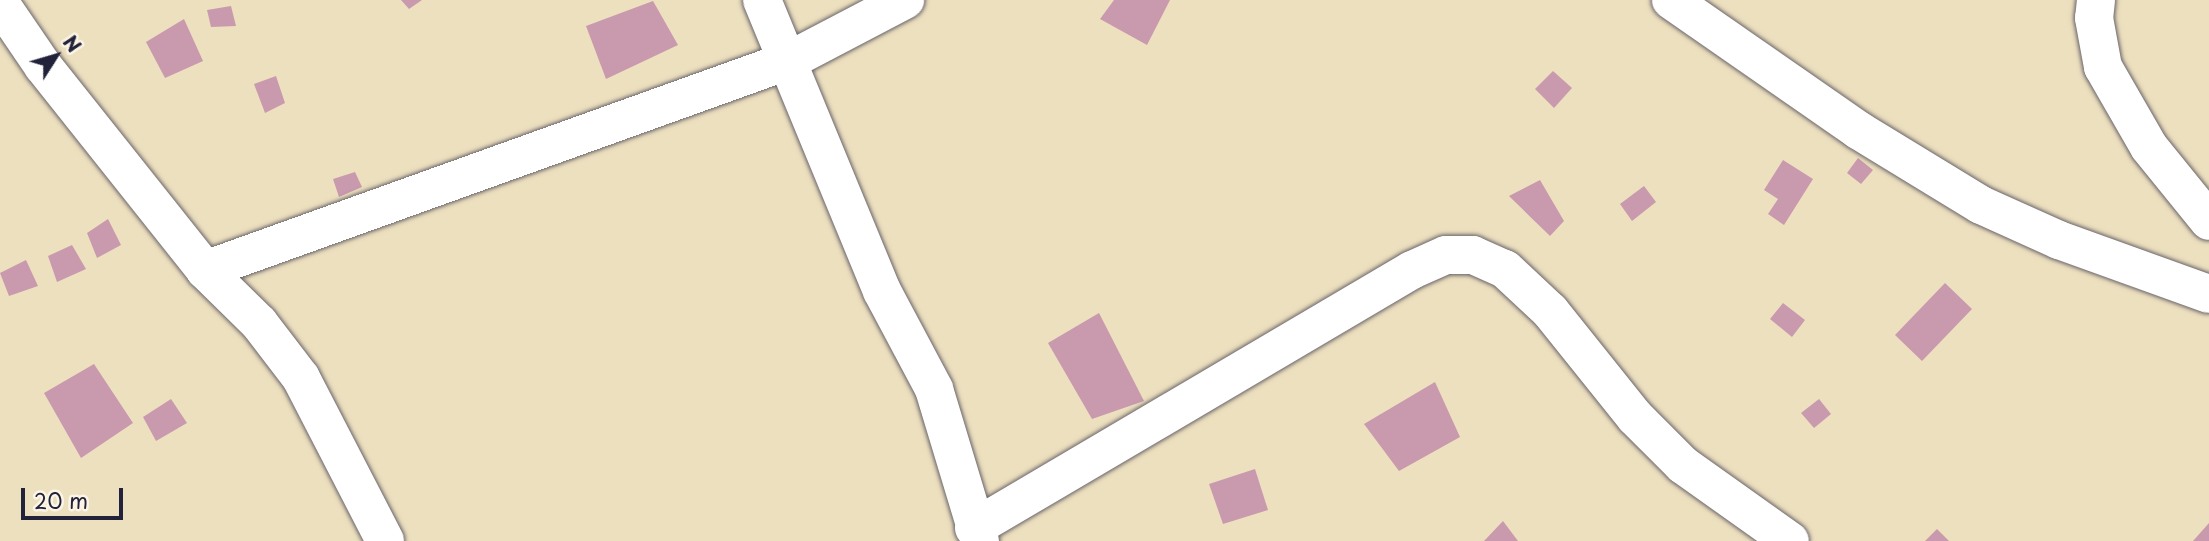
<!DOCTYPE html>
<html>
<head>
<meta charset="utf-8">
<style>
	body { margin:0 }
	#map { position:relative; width:2209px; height:541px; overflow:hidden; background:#ede0bf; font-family:"Playpen Sans",sans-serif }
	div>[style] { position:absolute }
	.building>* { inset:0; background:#c999ae }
	.roads { filter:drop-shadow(0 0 2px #696469) drop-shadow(0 0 2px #696469) }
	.minor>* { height:38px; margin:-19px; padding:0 19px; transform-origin:19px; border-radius:19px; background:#fff }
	span { translate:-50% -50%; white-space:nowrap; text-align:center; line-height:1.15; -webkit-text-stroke:5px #fcf5e5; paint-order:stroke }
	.north { position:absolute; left:21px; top:21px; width:70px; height:70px; -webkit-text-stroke:5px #fcf5e5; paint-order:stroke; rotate:53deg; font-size:19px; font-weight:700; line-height:28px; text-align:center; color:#22223b }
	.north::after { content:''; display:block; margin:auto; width:24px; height:32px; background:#22223b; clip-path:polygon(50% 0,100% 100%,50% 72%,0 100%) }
	.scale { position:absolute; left:21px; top:488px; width:102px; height:32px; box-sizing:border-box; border:4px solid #22223b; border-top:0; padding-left:9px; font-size:21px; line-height:24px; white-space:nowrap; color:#22223b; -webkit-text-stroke:5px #fcf5e5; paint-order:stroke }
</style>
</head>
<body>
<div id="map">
	<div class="building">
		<div style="clip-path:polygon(401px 0,422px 0,409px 9px)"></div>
		<div style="clip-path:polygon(1114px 0,1170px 0,1147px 45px,1100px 19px)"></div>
		<div style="clip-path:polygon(653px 1px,678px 45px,606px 79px,586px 26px)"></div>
		<div style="clip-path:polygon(231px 6px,236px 26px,211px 27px,207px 10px)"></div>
		<div style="clip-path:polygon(184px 19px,203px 61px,165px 78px,146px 42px)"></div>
		<div style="clip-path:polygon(1553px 71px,1572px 88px,1554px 108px,1535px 89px)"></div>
		<div style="clip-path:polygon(276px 76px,285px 103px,265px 113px,254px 84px)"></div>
		<div style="clip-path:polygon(1858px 158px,1873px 170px,1861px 184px,1847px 173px)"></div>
		<div style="clip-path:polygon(1783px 160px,1813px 179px,1784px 225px,1768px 214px,1778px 199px,1764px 190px)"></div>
		<div style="clip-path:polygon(355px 172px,362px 187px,339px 197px,333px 179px)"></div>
		<div style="clip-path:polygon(1540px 180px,1564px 221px,1550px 236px,1509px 196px)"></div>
		<div style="clip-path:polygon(1644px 186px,1656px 202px,1632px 221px,1620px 204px)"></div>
		<div style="clip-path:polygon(108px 219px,121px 245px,97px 258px,87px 233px)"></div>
		<div style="clip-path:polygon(72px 245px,86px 269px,57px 282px,48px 256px)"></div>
		<div style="clip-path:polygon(26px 260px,38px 286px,9px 296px,0 273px)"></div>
		<div style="clip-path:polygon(1945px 283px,1972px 309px,1922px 361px,1895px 335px)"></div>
		<div style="clip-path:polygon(1783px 303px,1805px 320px,1792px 337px,1770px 319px)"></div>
		<div style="clip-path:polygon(1099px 313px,1144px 401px,1092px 419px,1048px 343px)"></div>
		<div style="clip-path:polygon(94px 364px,133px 423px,81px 458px,44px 393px)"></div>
		<div style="clip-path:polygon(1435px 382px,1460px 437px,1399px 471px,1364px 424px)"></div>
		<div style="clip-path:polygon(171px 399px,187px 423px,156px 441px,143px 417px)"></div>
		<div style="clip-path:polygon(1819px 399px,1831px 414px,1814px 428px,1801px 413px)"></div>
		<div style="clip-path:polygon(1255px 469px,1268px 510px,1223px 524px,1209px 484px)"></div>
		<div style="clip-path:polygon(1503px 521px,1518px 541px,1484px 541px)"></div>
		<div style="clip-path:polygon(2209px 523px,2209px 541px,2193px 541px)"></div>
		<div style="clip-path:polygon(1937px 529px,1949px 541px,1925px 541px)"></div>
	</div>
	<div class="roads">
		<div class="minor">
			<div style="left:762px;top:0;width:315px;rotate:67.6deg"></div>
			<div style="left:882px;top:291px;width:111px;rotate:62deg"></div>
			<div style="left:934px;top:389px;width:159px;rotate:73.2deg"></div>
			<div style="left:1671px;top:0;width:228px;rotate:34.8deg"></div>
			<div style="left:1858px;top:130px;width:144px;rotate:31.4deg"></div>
			<div style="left:1981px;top:205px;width:85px;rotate:24.2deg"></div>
			<div style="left:2059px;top:240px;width:159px;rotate:19.8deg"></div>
			<div style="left:2096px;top:0;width:18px;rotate:96deg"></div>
			<div style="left:2094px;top:18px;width:50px;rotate:79.6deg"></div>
			<div style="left:2103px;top:67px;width:92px;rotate:60.1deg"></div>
			<div style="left:2149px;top:147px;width:95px;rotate:51deg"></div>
			<div style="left:0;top:3px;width:76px;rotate:55.7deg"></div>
			<div style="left:43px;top:66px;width:260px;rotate:51.5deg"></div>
			<div style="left:205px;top:270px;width:76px;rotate:44.5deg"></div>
			<div style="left:259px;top:323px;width:69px;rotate:52.6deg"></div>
			<div style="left:301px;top:378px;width:183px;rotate:62.7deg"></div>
			<div style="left:205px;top:270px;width:622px;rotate:-19.75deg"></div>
			<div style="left:790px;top:60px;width:130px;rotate:-27.6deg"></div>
			<div style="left:974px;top:528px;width:508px;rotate:-30.5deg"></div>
			<div style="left:1412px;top:270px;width:37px;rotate:-24deg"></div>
			<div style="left:1446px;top:255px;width:27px"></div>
			<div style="left:1473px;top:255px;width:35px;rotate:24deg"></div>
			<div style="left:1505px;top:269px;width:62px;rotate:43deg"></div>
			<div style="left:1550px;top:311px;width:136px;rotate:51.3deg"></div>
			<div style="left:1635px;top:417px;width:68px;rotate:45deg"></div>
			<div style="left:1683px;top:465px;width:131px;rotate:35.4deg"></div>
		</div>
	</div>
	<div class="north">N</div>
	<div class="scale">20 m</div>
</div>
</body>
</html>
